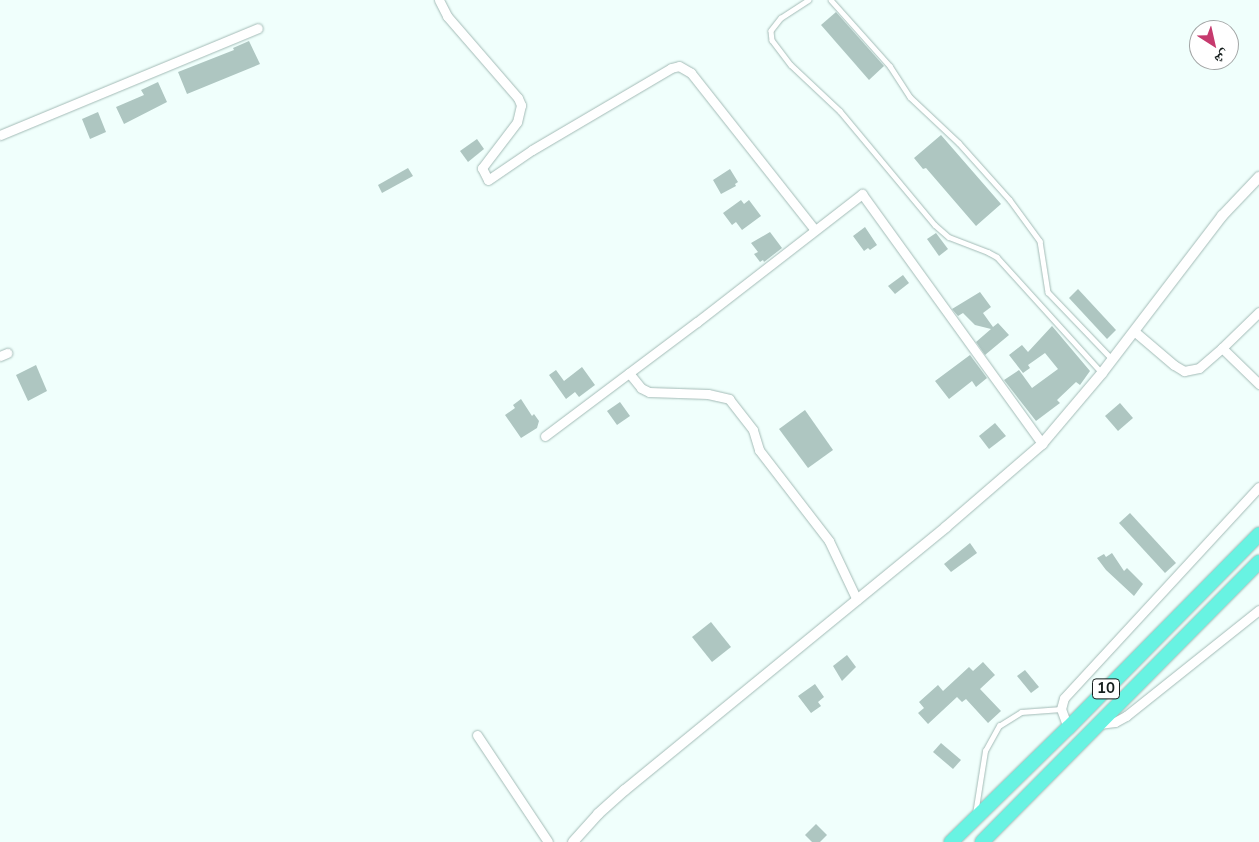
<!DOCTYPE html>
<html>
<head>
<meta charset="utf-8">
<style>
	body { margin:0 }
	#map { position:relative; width:1259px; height:842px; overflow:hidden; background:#f0fffc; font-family:"Nunito Sans","Noto Naskh Arabic",sans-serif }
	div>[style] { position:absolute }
	.building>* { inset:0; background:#aec6c1 }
	.roads { filter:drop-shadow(0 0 1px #a3bbb6) drop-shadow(0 0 1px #a3bbb6) }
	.service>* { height:4.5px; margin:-2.25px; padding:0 2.25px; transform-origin:2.25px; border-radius:2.25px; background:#fff }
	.minor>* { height:9px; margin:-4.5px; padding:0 4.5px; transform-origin:4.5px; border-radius:4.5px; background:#fff }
	.tertiary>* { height:10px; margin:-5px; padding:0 5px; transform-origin:5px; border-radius:5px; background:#fff }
	.trunk>* { height:14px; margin:-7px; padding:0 7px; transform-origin:7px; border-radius:7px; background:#68f3e2 }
	span { translate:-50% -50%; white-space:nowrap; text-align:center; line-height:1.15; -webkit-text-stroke:4.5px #fff; paint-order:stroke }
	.shield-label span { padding:1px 4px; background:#fff; border:1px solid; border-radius:4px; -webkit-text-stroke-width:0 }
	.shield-label { font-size:15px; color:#161f1e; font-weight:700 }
	.north { position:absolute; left:1189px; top:20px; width:50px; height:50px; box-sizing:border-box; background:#fff; border:1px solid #a2a5a5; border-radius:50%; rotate:145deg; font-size:14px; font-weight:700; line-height:20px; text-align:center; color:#161f1e }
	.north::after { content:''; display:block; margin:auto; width:18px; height:22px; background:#c63a6e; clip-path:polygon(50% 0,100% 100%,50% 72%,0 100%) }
</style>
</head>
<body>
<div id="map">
	<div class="building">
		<div style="clip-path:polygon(836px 12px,884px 66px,869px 80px,821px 25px)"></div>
		<div style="clip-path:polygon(249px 41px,260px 64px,187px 94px,178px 72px,234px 50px,233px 48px)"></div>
		<div style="clip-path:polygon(158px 82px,167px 102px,124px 124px,116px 107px,144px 95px,141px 90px)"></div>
		<div style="clip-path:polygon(98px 112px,106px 132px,90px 139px,82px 119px)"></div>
		<div style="clip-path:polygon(941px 135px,1001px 204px,976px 226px,926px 168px,923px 169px,914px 158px)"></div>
		<div style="clip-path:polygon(477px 139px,484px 149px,468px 162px,460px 151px)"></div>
		<div style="clip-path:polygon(408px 168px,413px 176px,382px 193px,378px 185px)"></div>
		<div style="clip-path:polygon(730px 169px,738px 182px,735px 184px,736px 186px,721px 194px,713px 180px)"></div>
		<div style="clip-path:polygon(741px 200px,744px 204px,749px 200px,761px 216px,742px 230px,736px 222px,732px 225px,723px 213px)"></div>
		<div style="clip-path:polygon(865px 227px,877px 245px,870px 250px,868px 248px,864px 251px,853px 236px)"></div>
		<div style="clip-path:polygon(770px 232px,782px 248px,764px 262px,763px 260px,760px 262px,754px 254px,758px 252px,751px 243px)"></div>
		<div style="clip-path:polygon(936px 233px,948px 249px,939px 256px,927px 239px)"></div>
		<div style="clip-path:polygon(903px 275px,909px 283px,895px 294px,888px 286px)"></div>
		<div style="clip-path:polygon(1078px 289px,1116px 330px,1107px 339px,1069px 298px)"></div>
		<div style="clip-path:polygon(980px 292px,991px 307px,983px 313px,993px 327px,998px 323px,1009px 335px,985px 355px,976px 342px,991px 329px,975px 325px,963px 313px,958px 316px,952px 309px)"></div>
		<div style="clip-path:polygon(1052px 326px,1090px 371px,1080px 385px,1076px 382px,1057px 400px,1060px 403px,1036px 421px,1004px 380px,1019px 370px,1032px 388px,1058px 369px,1045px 353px,1028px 365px,1030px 368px,1023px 373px,1009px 355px,1022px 345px,1028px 352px)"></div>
		<div style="clip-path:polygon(970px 355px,987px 378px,976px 387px,972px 381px,949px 399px,935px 381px)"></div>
		<div style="clip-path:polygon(36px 365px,47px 391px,28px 401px,16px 375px)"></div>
		<div style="clip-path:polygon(582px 367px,595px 385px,579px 397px,575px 392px,566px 399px,549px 375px,556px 370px,564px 381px)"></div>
		<div style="clip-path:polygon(521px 399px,532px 416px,534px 414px,539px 421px,537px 428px,521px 438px,505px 415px,515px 408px,513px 405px)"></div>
		<div style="clip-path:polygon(620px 402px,630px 416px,617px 425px,607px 411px)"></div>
		<div style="clip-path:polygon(1120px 403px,1133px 418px,1118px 431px,1105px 416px)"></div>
		<div style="clip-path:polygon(805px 410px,833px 450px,808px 468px,779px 429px)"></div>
		<div style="clip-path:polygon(995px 423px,1006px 436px,989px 449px,979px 436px)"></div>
		<div style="clip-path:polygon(1130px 513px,1176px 563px,1165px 573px,1119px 523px)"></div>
		<div style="clip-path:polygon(970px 543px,977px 553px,951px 572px,944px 564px)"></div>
		<div style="clip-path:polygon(1112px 553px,1124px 571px,1127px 568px,1143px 584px,1134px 596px,1106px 570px,1097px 558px,1104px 554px,1106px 557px)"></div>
		<div style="clip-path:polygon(711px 622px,731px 647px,712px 662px,692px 637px)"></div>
		<div style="clip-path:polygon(847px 655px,856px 667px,842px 681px,833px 666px)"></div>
		<div style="clip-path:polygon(983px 662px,995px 675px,980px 689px,1001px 711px,988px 723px,966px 699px,962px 702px,957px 697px,928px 724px,918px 713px,924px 708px,919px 702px,938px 685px,943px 691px,969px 667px,973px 671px)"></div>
		<div style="clip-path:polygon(1025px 670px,1039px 687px,1031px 693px,1017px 676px)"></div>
		<div style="clip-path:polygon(815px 684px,824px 697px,818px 702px,821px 706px,811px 713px,798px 696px)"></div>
		<div style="clip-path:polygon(941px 743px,961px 760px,953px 769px,933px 752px)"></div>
		<div style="clip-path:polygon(816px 824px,827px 835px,820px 842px,812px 842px,805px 835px)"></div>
	</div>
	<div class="roads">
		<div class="service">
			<div style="left:809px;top:0;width:33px;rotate:147deg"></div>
			<div style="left:781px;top:18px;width:16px;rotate:128deg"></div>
			<div style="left:771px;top:31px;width:9px;rotate:84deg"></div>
			<div style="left:772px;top:40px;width:31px;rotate:53deg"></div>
			<div style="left:791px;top:65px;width:67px;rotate:43.2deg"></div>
			<div style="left:840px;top:111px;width:148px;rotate:50.2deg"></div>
			<div style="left:935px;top:225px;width:18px;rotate:41deg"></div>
			<div style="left:949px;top:237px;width:42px;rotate:21deg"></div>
			<div style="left:988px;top:252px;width:10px;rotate:29deg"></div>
			<div style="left:997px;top:257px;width:156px;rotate:47.8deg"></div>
			<div style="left:831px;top:0;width:89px;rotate:48.2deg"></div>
			<div style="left:890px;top:66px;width:37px;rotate:57deg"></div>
			<div style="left:910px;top:97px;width:67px;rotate:43.2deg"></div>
			<div style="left:959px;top:143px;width:76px;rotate:48.2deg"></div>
			<div style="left:1010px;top:200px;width:51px;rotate:53.8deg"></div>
			<div style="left:1040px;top:241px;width:52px;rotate:81.1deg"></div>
			<div style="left:1048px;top:292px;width:93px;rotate:46.3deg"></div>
			<div style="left:975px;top:814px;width:64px;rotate:-81deg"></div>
			<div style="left:985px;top:751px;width:29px;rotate:-61deg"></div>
			<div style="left:999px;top:726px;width:26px;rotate:-32deg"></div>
			<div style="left:1021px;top:712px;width:40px;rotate:-4.3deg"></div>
		</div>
		<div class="minor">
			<div style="left:439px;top:0;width:18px;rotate:63deg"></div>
			<div style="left:447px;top:16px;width:108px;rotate:49.1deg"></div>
			<div style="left:518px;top:98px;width:8px;rotate:67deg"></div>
			<div style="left:521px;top:105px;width:17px;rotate:103deg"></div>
			<div style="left:517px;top:122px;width:58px;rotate:127.3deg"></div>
			<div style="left:482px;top:168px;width:13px;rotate:63deg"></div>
			<div style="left:488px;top:180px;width:53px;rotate:-34.3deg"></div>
			<div style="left:532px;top:150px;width:161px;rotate:-30.5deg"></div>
			<div style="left:671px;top:68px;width:8px;rotate:-14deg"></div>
			<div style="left:679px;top:66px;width:14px;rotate:30deg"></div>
			<div style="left:691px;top:73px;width:199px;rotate:51.7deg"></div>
			<div style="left:0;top:135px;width:279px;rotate:-22.5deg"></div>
			<div style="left:1259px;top:312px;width:52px;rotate:135.8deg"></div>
			<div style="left:1222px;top:348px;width:52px;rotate:44.2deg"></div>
			<div style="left:1134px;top:331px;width:52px;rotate:40.4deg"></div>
			<div style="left:1174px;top:365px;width:12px;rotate:31deg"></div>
			<div style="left:1184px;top:371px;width:15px;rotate:-11deg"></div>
			<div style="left:1199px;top:368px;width:30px;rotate:-41deg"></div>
			<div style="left:0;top:356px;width:8px;rotate:-23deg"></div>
			<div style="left:629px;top:373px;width:19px;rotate:51deg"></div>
			<div style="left:641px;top:388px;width:9px;rotate:27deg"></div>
			<div style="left:649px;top:392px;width:59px;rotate:1.9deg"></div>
			<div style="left:708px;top:394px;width:22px;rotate:13deg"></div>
			<div style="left:729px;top:399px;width:39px;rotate:52deg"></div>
			<div style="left:753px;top:430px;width:21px;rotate:73deg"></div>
			<div style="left:759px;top:450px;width:115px;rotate:52.4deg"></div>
			<div style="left:829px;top:541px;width:65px;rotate:64.6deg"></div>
			<div style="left:545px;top:436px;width:190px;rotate:-36.9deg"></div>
			<div style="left:697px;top:322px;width:209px;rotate:-37.8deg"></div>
			<div style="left:862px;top:194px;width:308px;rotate:54.2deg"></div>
			<div style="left:1099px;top:724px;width:16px;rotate:-7deg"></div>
			<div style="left:1115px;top:722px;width:13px;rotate:-29deg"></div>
			<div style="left:1126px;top:716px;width:170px;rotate:-38.6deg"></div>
			<div style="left:1068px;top:728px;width:20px;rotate:-110deg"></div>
			<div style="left:1061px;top:709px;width:11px;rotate:-75deg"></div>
			<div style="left:1064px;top:698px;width:287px;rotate:-47.3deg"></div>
			<div style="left:477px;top:735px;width:128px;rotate:56.4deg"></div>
		</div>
		<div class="tertiary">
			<div style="left:573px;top:842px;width:38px;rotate:-48deg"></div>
			<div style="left:598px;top:814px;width:36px;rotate:-42deg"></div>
			<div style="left:625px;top:790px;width:415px;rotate:-39.3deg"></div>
			<div style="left:946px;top:527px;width:127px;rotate:-40.8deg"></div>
			<div style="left:1042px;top:444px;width:93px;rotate:-49.8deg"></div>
			<div style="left:1102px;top:373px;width:198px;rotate:-52.6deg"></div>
			<div style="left:1222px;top:216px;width:54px;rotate:-46.5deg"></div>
		</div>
		<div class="trunk">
			<div style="left:951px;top:842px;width:163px;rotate:-44.3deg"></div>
			<div style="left:1068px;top:728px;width:272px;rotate:-45.4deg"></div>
			<div style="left:982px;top:842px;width:394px;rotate:-45.3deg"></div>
		</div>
	</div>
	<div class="shield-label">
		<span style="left:1106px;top:689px">10</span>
	</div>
	<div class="north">ش</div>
</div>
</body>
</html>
